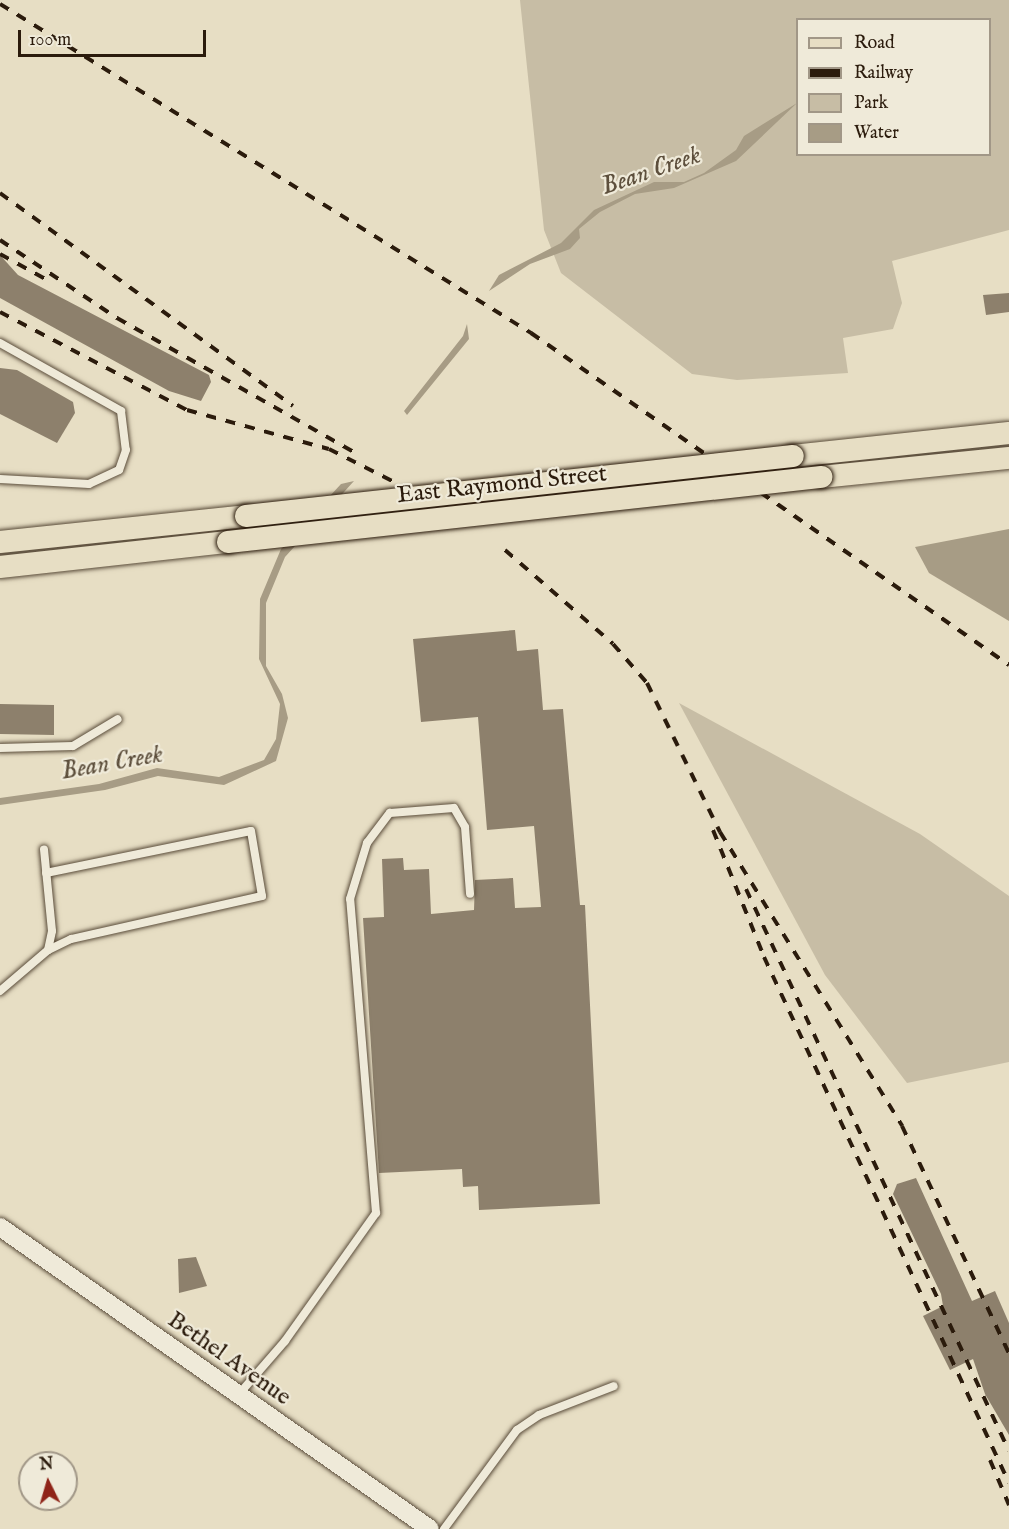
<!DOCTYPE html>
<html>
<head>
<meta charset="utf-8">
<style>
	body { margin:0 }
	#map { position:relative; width:1009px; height:1529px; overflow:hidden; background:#e7dec4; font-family:"IM FELL English",serif }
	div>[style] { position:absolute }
	.green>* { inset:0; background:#c7bda5 }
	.water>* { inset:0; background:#a79c85 }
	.building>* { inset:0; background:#8d806c }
	.roads { filter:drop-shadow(0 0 2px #5a4c3a) drop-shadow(0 0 2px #5a4c3a) }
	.service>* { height:8px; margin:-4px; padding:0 4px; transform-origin:4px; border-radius:4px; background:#efead9 }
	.tertiary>* { height:18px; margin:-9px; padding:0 9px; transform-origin:9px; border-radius:9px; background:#efead9 }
	.primary>* { height:22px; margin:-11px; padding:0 11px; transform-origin:11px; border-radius:11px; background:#e7dec4 }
	.rail>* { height:4px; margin-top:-2px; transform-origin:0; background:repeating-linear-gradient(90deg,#2b1b0c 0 10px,transparent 0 20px) }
	.bridges { filter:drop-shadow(0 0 2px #2b1b0c) drop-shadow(0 0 2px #2b1b0c) }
	.primary-bridge>* { height:22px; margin:-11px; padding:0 11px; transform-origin:11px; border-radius:11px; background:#e7dec4 }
	span { translate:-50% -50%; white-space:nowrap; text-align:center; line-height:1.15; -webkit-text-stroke:4.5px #efead9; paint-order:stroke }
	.street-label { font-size:24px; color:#2b1b0c }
	.water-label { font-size:26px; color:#5d4f3c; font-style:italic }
	.legend { position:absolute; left:796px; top:18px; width:195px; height:138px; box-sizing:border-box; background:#efead9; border:2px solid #a19787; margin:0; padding:8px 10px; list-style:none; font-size:18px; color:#2b1b0c }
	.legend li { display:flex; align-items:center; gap:12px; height:30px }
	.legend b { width:30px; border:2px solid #a19787 }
	.north { position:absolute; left:18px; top:1451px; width:60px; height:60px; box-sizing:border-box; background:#efead9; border:2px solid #a19787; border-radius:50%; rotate:355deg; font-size:16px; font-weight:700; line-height:24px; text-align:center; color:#2b1b0c }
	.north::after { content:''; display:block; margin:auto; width:21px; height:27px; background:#8f2418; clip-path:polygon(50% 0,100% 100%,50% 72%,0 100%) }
	.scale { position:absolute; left:18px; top:30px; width:188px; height:27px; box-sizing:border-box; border:3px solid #2b1b0c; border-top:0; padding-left:8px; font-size:18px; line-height:21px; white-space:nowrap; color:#2b1b0c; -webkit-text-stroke:4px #efead9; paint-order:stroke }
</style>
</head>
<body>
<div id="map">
	<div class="green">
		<div style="clip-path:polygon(evenodd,520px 0,1009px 0,1009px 230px,892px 261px,902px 303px,893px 329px,843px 338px,848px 373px,737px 380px,692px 374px,561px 273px,544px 230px,520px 0,798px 20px,990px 20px,990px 154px,798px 154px,798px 20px)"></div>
		<div style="clip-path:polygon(679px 703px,920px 834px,1009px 896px,1009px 1062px,907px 1083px,825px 975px)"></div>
	</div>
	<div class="water">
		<div style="clip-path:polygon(797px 103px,736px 161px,674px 188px,635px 194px,600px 212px,579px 229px,580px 238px,570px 249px,530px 264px,489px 291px,499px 275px,561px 243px,594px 210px,654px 182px,684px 182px,704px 173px,736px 150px,744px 136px)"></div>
		<div style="clip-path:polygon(467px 324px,469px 339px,407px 415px,404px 411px,463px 336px)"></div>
		<div style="clip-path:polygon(354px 481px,285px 557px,266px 603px,266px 666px,282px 694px,288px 718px,276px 761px,224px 785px,158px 776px,105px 790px,0 805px,0 798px,99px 784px,157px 768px,219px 777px,264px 760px,276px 739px,280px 704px,259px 659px,260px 599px,281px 549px,341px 484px)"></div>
		<div style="clip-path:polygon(1009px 529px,1009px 621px,929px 573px,915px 547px)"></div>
	</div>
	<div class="building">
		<div style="clip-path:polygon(0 255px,18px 275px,209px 375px,211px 382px,201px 401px,169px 391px,0 298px)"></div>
		<div style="clip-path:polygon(1009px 293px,1009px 312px,986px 315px,983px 295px)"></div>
		<div style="clip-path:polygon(0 368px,17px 370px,73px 402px,75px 413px,57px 443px,0 414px)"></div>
		<div style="clip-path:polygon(515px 630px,517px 651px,538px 649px,543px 710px,563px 709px,580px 905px,585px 905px,600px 1204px,479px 1210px,478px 1186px,463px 1187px,462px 1169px,379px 1173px,363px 918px,384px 917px,382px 859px,403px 858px,404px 870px,429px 869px,431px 914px,474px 910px,475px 880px,513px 878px,515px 908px,541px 907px,534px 826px,487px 830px,478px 717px,421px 722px,413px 639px)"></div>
		<div style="clip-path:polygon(0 704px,54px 705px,54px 735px,0 734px)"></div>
		<div style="clip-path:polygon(916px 1178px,972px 1301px,995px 1291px,1009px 1323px,1009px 1435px,985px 1394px,973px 1359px,950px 1370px,923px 1316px,943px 1306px,941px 1294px,893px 1194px,897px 1184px)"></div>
		<div style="clip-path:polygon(196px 1257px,207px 1286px,179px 1293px,178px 1259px)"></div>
	</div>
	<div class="roads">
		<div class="service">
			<div style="left:0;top:343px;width:139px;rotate:29.3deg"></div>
			<div style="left:121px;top:411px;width:39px;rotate:83deg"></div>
			<div style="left:126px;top:450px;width:21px;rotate:109deg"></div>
			<div style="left:119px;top:470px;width:33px;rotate:155deg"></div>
			<div style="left:89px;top:484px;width:89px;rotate:-176.8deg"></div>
			<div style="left:0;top:748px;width:73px;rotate:-1.6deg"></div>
			<div style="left:73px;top:746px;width:52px;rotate:-31deg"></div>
			<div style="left:46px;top:873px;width:209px;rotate:-11.6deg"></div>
			<div style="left:251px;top:831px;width:66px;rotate:80.4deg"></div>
			<div style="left:262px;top:896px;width:196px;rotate:167.3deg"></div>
			<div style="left:71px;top:939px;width:25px;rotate:154deg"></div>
			<div style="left:0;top:991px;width:63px;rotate:-40.5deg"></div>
			<div style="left:48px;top:950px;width:19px;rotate:-78deg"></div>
			<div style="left:52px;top:931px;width:82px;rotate:-95.6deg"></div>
			<div style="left:239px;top:1394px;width:70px;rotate:-49deg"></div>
			<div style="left:285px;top:1341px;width:157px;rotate:-54.6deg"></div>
			<div style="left:376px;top:1213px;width:315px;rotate:-94.7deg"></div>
			<div style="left:350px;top:899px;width:59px;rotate:-73.1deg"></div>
			<div style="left:367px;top:843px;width:38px;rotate:-53deg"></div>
			<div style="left:390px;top:813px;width:64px;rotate:-4.5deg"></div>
			<div style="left:454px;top:808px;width:22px;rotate:60deg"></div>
			<div style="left:465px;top:827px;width:67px;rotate:85.7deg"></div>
			<div style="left:444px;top:1529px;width:123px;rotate:-53.6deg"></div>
			<div style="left:517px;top:1430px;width:27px;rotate:-34deg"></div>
			<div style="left:539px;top:1415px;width:80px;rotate:-21.1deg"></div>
		</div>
		<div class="tertiary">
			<div style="left:0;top:1227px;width:525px;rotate:35.08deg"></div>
		</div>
		<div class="primary">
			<div style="left:793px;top:456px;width:217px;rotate:-6.1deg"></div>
			<div style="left:821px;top:477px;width:189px;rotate:-5.8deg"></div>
			<div style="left:0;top:542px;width:247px;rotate:-6deg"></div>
			<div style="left:0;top:567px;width:229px;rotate:-6.3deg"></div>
		</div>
	</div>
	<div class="rail">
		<div style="left:0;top:4px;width:625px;rotate:31.78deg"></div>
		<div style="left:531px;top:333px;width:582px;rotate:34.78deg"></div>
		<div style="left:0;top:193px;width:362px;rotate:36deg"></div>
		<div style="left:0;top:240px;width:141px;rotate:33.7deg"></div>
		<div style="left:117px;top:318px;width:272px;rotate:29.5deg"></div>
		<div style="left:0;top:254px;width:56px;rotate:28.9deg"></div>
		<div style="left:0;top:312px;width:211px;rotate:27.7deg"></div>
		<div style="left:187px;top:410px;width:147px;rotate:15.4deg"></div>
		<div style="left:329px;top:449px;width:77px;rotate:26.9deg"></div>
		<div style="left:505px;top:550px;width:143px;rotate:41deg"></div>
		<div style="left:613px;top:644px;width:52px;rotate:48.9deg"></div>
		<div style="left:647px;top:683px;width:166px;rotate:63.9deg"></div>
		<div style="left:720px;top:832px;width:346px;rotate:58.2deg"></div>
		<div style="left:902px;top:1126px;width:251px;rotate:64.8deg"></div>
		<div style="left:713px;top:830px;width:137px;rotate:68.1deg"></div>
		<div style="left:764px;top:957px;width:580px;rotate:65.02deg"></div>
		<div style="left:746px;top:889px;width:620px;rotate:64.92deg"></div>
		<div style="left:990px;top:1460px;width:49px;rotate:67.1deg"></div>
	</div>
	<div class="bridges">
		<div class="primary-bridge">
			<div style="left:246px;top:516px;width:550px;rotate:-6.26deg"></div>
			<div style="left:228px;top:542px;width:597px;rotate:-6.26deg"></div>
		</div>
	</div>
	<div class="street-label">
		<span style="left:502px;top:485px;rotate:-6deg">East Raymond Street</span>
		<span style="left:229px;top:1359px;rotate:35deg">Bethel Avenue</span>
	</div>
	<div class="water-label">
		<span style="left:651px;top:171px;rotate:-19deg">Bean Creek</span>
		<span style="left:112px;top:763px;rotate:-10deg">Bean Creek</span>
	</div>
	<ul class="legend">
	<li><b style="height:8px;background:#e7dec4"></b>Road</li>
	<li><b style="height:8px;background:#2b1b0c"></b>Railway</li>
	<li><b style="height:16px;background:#c7bda5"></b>Park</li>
	<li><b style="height:16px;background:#a79c85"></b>Water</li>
	</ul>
	<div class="north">N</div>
	<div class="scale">100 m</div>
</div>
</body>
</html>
